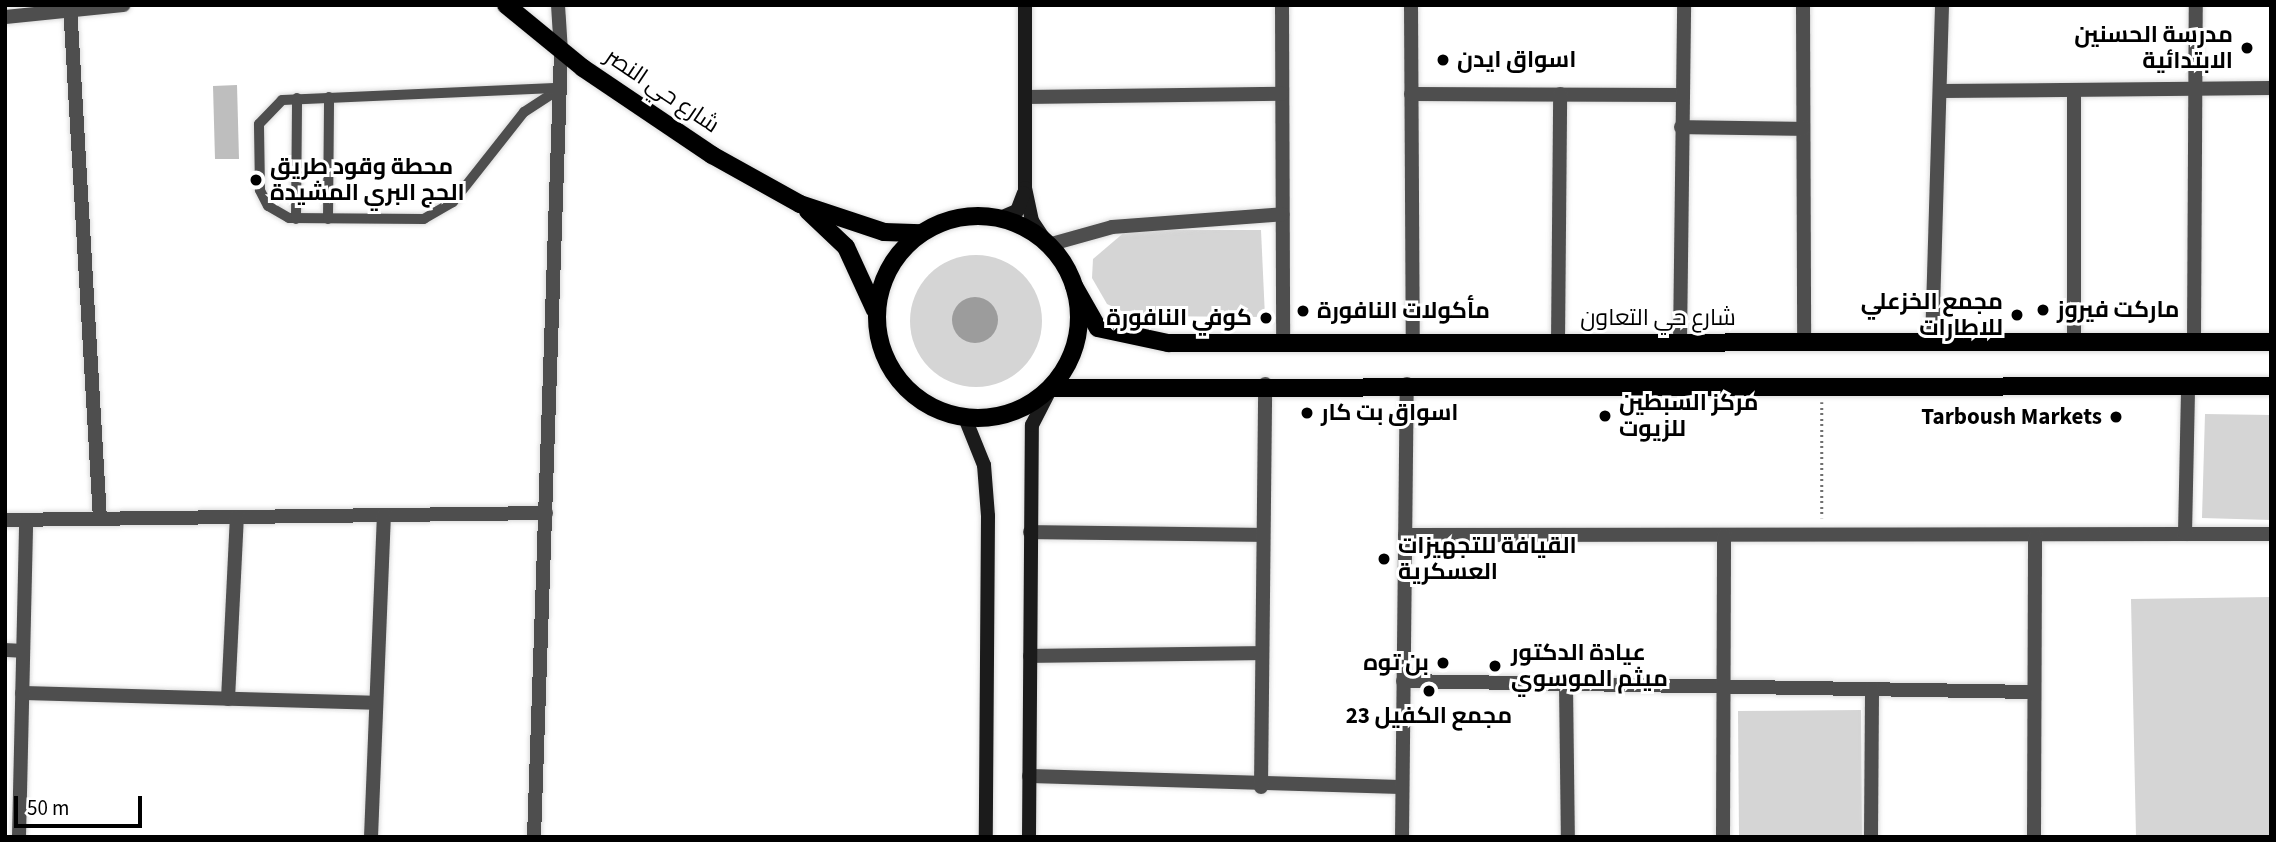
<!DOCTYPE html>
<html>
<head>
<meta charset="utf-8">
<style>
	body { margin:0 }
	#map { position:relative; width:2276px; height:842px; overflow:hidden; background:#fff; font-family:"Source Sans 3",Cairo,sans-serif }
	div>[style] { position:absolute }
	.green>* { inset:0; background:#d5d5d5 }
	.round { border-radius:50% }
	.water>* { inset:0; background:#9c9c9c }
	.building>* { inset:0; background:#bebebe }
	.path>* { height:2.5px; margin-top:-1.25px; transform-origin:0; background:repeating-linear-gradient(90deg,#707070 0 2px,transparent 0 5.5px) }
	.roads { filter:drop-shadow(0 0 2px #dbdbdb) drop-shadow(0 0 2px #dbdbdb) }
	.service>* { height:10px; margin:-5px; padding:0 5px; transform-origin:5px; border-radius:5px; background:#4e4e4e }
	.minor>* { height:14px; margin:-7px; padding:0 7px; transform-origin:7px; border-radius:7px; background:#4e4e4e }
	.tertiary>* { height:14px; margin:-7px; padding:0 7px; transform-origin:7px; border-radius:7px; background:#4e4e4e }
	.secondary>* { height:14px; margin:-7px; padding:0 7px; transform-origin:7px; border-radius:7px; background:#1b1b1b }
	.primary>* { height:18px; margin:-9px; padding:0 9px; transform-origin:9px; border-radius:9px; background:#000 }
	.primary>.ring { margin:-9px; padding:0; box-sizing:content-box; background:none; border:18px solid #000; border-radius:50% }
	.dots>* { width:19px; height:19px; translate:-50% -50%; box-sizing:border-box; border:4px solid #fff; border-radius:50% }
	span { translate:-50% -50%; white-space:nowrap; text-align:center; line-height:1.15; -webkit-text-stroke:6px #fff; paint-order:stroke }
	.poi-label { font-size:23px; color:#000; font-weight:700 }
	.right { translate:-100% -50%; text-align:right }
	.left { translate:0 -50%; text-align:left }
	.street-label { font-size:23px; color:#000 }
	.frame { position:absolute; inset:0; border:7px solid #000; pointer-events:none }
	.scale { position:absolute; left:14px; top:796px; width:128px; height:32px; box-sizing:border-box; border:4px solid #000; border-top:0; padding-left:9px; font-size:21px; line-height:24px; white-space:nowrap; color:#000; -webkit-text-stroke:5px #fff; paint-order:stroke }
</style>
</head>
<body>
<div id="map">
	<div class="green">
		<div style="clip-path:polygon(1127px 230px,1261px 230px,1265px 317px,1132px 316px,1107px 304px,1092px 278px,1093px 259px)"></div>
		<div class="round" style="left:910px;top:255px;width:132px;height:132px"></div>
		<div style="clip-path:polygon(2205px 414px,2271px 415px,2271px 520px,2202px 518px)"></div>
		<div style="clip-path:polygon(2271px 597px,2271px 837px,2136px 837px,2131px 599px)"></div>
		<div style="clip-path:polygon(1861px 710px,1862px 837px,1739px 837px,1738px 711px)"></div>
	</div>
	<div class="water">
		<div class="round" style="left:952px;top:297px;width:46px;height:46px"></div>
	</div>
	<div class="building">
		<div style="clip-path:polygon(237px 85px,239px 159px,215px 159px,213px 86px)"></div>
	</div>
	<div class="path">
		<div style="left:1822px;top:402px;width:116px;rotate:90deg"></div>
	</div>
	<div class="roads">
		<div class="service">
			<div style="left:561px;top:88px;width:44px;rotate:147deg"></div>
			<div style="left:524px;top:112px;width:115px;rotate:128.3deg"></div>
			<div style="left:453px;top:202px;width:34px;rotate:150deg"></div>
			<div style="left:424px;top:219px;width:135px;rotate:-179.6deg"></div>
			<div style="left:289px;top:218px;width:24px;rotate:-150deg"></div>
			<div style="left:268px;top:206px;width:18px;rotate:-117deg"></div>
			<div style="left:260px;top:190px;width:66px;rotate:-90.9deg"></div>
			<div style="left:259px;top:124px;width:33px;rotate:-46deg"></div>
			<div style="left:282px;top:100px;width:279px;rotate:-2.5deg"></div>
			<div style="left:296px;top:219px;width:121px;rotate:-89.5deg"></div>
			<div style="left:328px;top:219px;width:122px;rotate:-89.5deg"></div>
		</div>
		<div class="minor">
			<div style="left:70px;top:5px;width:515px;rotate:86.66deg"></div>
			<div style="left:558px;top:5px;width:46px;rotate:86.3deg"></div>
			<div style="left:1282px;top:5px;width:338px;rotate:89.8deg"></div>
			<div style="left:1411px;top:5px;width:338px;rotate:89.7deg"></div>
			<div style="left:1803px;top:5px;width:338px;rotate:89.8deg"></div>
			<div style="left:5px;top:17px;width:119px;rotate:-5.8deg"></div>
			<div style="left:1941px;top:91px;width:330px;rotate:-0.5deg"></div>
			<div style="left:1411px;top:94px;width:271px;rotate:0.2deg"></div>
			<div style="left:1025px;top:97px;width:257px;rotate:-0.7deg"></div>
			<div style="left:1681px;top:127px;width:122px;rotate:0.9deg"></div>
			<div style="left:1048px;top:245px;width:66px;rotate:-15.7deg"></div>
			<div style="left:1112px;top:227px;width:171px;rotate:-4.3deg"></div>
			<div style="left:2194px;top:341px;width:336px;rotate:-89.7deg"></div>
			<div style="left:1558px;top:343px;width:249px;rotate:-89.5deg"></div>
			<div style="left:1680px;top:343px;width:338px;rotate:-89.3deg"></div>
			<div style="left:1932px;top:343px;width:338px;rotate:-88.3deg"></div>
			<div style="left:2074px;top:343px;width:253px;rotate:-90deg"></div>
			<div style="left:5px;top:520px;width:541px;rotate:-0.74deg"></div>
			<div style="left:1030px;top:532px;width:233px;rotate:0.7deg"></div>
			<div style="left:2185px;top:534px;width:86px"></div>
			<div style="left:1405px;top:535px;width:780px;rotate:-0.07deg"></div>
			<div style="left:2185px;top:534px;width:148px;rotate:-88.8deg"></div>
			<div style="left:5px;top:650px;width:18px;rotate:3deg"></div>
			<div style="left:1030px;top:656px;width:232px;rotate:-0.7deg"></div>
			<div style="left:1403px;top:681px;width:629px;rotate:1deg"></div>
			<div style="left:1566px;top:684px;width:153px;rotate:89.3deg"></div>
			<div style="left:22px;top:693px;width:354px;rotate:1.6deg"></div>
			<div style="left:228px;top:699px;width:182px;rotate:-87.2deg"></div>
			<div style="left:1029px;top:776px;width:373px;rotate:1.7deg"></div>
			<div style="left:1261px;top:787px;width:403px;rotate:-89.4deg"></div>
			<div style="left:19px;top:837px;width:316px;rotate:-88.7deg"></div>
			<div style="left:371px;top:837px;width:322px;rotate:-87.7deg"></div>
			<div style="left:1402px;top:837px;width:453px;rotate:-89.4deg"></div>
			<div style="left:1723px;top:837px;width:301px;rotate:-89.8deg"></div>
			<div style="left:1871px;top:837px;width:148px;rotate:-89.6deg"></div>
			<div style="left:2034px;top:837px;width:300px;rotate:-89.8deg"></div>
		</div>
		<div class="tertiary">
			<div style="left:534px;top:837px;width:786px;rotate:-88.03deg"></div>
		</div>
		<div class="secondary">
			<div style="left:1025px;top:5px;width:183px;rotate:90deg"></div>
			<div style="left:1025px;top:188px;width:34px;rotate:78deg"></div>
			<div style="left:1032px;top:221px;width:29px;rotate:56deg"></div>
			<div style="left:998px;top:219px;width:21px;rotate:-23deg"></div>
			<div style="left:1017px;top:211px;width:19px;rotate:-69deg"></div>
			<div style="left:965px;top:418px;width:51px;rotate:68deg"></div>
			<div style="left:984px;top:465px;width:51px;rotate:85.5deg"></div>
			<div style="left:988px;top:516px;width:321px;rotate:90.4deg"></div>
			<div style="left:1029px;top:837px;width:412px;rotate:-89.6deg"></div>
			<div style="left:1032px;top:425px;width:42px;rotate:-62.8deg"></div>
		</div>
		<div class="primary">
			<div style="left:506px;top:5px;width:99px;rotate:39.3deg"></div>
			<div style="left:583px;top:68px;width:156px;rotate:34deg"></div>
			<div style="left:712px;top:155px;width:101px;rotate:29.1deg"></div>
			<div style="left:800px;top:204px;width:89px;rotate:18.4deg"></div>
			<div style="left:884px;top:232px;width:37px;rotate:2deg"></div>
			<div style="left:808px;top:211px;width:52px;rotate:43.5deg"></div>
			<div style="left:846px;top:247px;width:69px;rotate:65.3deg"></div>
			<div class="ring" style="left:877px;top:216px;width:184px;height:184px"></div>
			<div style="left:1074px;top:286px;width:48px;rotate:60.3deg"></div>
			<div style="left:1098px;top:328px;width:72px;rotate:12.1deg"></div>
			<div style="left:1168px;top:343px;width:1103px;rotate:-0.05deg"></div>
			<div style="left:1051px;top:388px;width:1220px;rotate:-0.09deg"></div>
		</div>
	</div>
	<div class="dots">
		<div style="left:2247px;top:48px;background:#000"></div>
		<div style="left:1443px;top:60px;background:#000"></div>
		<div style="left:256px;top:180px;background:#000"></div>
		<div style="left:2043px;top:310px;background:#000"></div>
		<div style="left:1303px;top:311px;background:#000"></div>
		<div style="left:2017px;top:315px;background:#000"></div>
		<div style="left:1266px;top:318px;background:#000"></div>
		<div style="left:1307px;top:413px;background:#000"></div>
		<div style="left:1605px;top:416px;background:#000"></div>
		<div style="left:2116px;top:417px;background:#000"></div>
		<div style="left:1384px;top:559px;background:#000"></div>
		<div style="left:1443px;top:663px;background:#000"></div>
		<div style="left:1495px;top:666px;background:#000"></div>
		<div style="left:1429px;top:691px;background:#000"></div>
	</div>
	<div class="poi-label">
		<span class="right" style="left:2233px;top:48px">مدرسة الحسنين<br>الابتدائية</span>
		<span class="left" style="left:1457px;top:60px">اسواق ايدن</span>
		<span class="left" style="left:270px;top:180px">محطة وقود طريق<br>الحج البري المشيدة</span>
		<span class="right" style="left:2003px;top:315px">مجمع الخزعلي<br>للاطارات</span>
		<span class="left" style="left:2057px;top:310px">ماركت فيروز</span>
		<span class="left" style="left:1317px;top:311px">مأكولات النافورة</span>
		<span class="right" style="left:1252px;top:318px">كوفي النافورة</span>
		<span class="left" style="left:1619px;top:416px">مركز السبطين<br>للزيوت</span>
		<span class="left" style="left:1321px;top:413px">اسواق بت كار</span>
		<span class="right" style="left:2102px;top:417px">Tarboush Markets</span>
		<span class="left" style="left:1398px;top:559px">القيافة للتجهيزات<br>العسكرية</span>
		<span class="left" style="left:1511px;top:666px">عيادة الدكتور<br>ميثم الموسوي</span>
		<span class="right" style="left:1429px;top:663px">بن توه</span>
		<span style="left:1429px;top:716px">مجمع الكفيل 23</span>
	</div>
	<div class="street-label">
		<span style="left:662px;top:91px;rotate:34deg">شارع حي النصر</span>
		<span style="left:1658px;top:318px">شارع حي التعاون</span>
	</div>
	<div class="frame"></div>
	<div class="scale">50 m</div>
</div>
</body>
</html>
